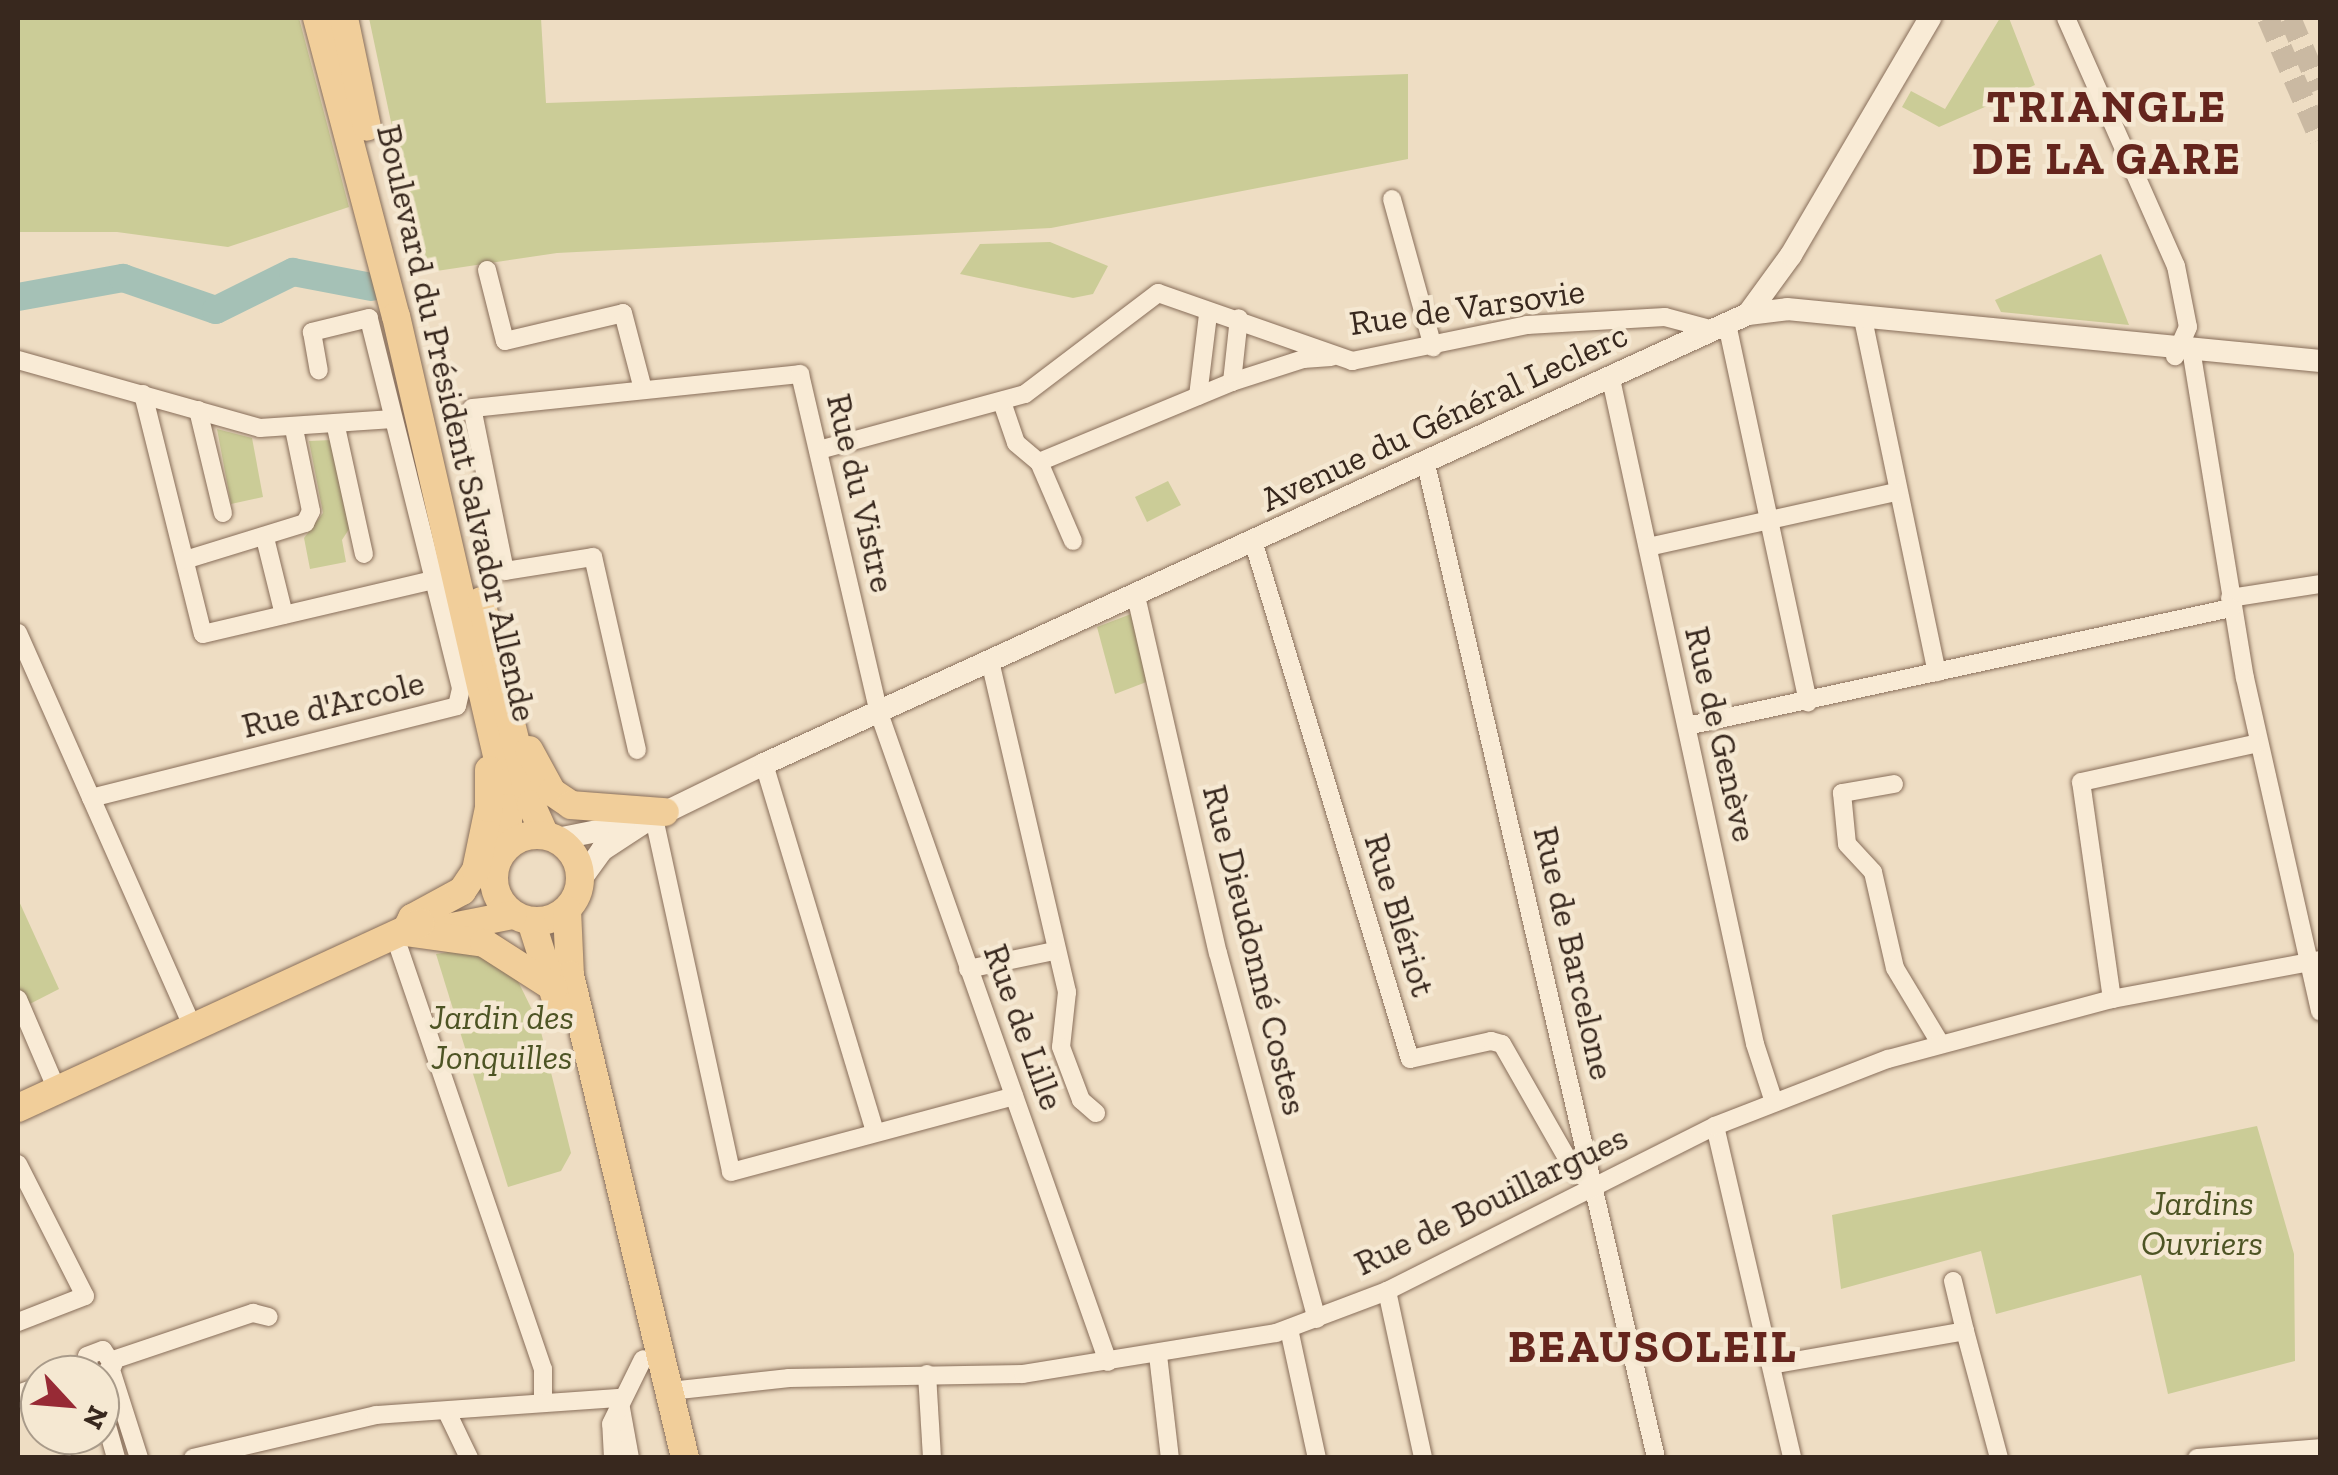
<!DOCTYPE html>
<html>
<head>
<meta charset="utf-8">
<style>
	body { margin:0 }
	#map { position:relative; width:2338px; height:1475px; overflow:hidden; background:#eeddc3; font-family:"Zilla Slab",serif }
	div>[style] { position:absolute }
	.green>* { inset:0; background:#cbcc97 }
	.river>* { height:28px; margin:-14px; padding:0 14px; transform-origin:14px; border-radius:14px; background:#a5c1b6 }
	.secondary-tunnel>* { height:22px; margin-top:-11px; transform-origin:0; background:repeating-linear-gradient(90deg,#cab9a2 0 22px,transparent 0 33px) }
	.roads { filter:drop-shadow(0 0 2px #886e5a) drop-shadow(0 0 2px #886e5a) }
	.street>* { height:18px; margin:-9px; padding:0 9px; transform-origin:9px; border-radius:9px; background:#f9ebd6 }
	.secondary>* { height:22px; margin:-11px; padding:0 11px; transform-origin:11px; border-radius:11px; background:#f9ebd6 }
	.primary>* { height:28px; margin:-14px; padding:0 14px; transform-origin:14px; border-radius:14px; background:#f1ce9a }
	.primary>.ring { margin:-14px; padding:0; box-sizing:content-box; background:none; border:28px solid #f1ce9a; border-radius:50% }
	span { translate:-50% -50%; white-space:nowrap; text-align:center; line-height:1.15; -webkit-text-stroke:9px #f5e8d2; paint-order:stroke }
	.street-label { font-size:35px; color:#38281e }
	.park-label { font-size:35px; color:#4d5424; font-style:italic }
	.district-label { font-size:45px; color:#65251d; font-weight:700; letter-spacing:2.5px }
	.frame { position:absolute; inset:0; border:20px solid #38281e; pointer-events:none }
	.north { position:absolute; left:20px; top:1355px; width:100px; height:100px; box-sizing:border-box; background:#f5e8d2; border:2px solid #a99b8a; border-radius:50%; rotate:116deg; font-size:28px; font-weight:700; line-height:40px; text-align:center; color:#38281e }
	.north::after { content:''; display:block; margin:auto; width:35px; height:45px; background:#972a35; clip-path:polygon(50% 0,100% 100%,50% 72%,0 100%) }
</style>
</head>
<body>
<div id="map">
	<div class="green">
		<div style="clip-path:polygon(18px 18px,299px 18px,349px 207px,228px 247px,117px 232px,18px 232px)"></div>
		<div style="clip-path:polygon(369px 18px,541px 18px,546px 103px,1408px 74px,1408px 159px,1051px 228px,557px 253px,423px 273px)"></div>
		<div style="clip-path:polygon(2000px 18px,2009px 18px,2035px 85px,1939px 127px,1902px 107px,1911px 91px,1945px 109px)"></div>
		<div style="clip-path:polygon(1050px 242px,1108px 266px,1093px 294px,1073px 298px,960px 274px,980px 244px)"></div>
		<div style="clip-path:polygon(2101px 254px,2129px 325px,2001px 312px,1995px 300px)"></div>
		<div style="clip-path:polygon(217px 429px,252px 438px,263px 497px,231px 504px)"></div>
		<div style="clip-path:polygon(332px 440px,351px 526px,342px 540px,346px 562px,310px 569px,304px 538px,323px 513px,309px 441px)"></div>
		<div style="clip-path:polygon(1168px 481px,1181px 505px,1147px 522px,1135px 497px)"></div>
		<div style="clip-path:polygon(1131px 614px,1149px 681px,1115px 694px,1097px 627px)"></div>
		<div style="clip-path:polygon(18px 899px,59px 989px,18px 1010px)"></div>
		<div style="clip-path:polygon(473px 948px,515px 975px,539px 1024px,571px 1153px,561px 1171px,508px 1187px,436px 954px)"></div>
		<div style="clip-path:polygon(2257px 1126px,2294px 1254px,2295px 1361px,2168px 1394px,2141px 1275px,1996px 1314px,1981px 1251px,1841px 1289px,1832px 1215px)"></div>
	</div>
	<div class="river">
		<div style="left:18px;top:297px;width:107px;rotate:-10.3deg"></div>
		<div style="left:123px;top:278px;width:98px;rotate:19deg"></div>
		<div style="left:216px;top:310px;width:86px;rotate:-26.3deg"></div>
		<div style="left:293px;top:272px;width:80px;rotate:10.8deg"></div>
	</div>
	<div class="secondary-tunnel">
		<div style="left:2268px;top:18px;width:132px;rotate:66.7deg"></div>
		<div style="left:2290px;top:18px;width:77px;rotate:67.1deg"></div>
	</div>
	<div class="roads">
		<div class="street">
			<div style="left:2066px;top:18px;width:271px;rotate:66.1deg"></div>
			<div style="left:2176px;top:266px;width:62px;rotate:78.9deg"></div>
			<div style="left:2188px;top:327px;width:32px;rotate:114deg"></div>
			<div style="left:1392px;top:199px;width:154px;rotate:74.5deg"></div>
			<div style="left:487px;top:270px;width:73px;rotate:75.8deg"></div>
			<div style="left:505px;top:341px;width:121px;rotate:-13.3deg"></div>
			<div style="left:623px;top:313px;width:79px;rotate:75.3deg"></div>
			<div style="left:1863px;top:319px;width:361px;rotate:78.2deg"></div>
			<div style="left:1727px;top:324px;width:387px;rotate:77.9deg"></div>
			<div style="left:2191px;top:349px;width:333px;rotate:80.7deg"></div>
			<div style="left:2245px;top:678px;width:342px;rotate:77.3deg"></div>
			<div style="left:18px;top:360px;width:251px;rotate:15.7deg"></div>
			<div style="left:260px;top:428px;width:133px;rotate:-3.9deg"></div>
			<div style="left:1611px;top:379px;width:680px;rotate:77.78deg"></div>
			<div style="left:1755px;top:1044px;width:61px;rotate:71.9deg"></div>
			<div style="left:1232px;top:382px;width:75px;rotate:-17.9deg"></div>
			<div style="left:1303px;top:359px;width:28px;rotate:-4deg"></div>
			<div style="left:143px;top:394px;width:247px;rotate:76deg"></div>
			<div style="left:203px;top:634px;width:237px;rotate:-13.2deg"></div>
			<div style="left:1198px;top:396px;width:82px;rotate:-83deg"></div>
			<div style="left:1002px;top:402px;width:43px;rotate:71.1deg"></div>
			<div style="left:1016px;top:443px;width:30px;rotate:40deg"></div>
			<div style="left:1039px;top:462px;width:209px;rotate:-22.5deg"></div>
			<div style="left:1232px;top:382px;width:64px;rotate:-83.8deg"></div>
			<div style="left:198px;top:410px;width:106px;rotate:76.4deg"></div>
			<div style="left:336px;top:427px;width:130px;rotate:77.6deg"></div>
			<div style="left:819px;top:450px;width:213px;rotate:-15.2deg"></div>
			<div style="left:1025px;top:394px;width:167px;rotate:-37.2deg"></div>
			<div style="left:1158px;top:293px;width:206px;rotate:19.3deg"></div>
			<div style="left:1352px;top:361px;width:179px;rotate:-11.6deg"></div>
			<div style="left:1527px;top:325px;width:138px;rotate:-3.3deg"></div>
			<div style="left:1665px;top:317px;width:51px;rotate:14.9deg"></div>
			<div style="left:1039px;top:462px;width:86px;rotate:66.7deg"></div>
			<div style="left:1426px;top:464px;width:1020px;rotate:76.97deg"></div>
			<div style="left:265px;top:538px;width:79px;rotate:76.1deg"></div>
			<div style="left:1254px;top:544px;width:538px;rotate:73.15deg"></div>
			<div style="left:1410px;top:1059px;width:83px;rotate:-12.5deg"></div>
			<div style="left:1491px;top:1041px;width:11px;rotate:15deg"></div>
			<div style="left:1502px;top:1044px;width:147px;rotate:60.3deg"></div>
			<div style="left:1575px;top:1172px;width:14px;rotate:30deg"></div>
			<div style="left:1648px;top:547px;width:254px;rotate:-12.5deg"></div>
			<div style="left:185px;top:560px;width:126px;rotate:-17.1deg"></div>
			<div style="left:305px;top:523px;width:13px;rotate:-63deg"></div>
			<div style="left:311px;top:511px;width:84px;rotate:-101.7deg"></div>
			<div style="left:1136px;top:596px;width:366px;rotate:77.1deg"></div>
			<div style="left:1218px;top:953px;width:379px;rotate:74.9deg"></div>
			<div style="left:2230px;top:598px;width:91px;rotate:-8.8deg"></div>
			<div style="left:18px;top:633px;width:432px;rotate:66.1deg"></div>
			<div style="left:990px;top:661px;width:340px;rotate:76.9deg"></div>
			<div style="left:1067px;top:992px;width:55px;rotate:96.2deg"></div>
			<div style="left:1061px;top:1047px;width:57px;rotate:69.3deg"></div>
			<div style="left:1081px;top:1100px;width:20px;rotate:41deg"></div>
			<div style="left:1687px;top:726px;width:557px;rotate:-12.24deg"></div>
			<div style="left:637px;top:750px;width:198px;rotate:-102.8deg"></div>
			<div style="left:593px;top:557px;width:89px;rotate:171deg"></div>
			<div style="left:505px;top:571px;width:166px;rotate:-101.4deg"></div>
			<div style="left:472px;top:408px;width:330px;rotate:-5.9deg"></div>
			<div style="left:800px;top:374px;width:348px;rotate:76.9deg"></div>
			<div style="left:879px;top:713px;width:688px;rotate:70.56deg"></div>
			<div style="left:764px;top:764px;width:383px;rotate:73.2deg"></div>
			<div style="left:1894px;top:784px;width:53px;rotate:170.2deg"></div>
			<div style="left:1842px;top:793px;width:51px;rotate:84.4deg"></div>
			<div style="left:1847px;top:844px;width:38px;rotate:47deg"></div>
			<div style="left:1873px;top:872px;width:98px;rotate:77.1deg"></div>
			<div style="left:1895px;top:968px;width:87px;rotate:59deg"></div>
			<div style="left:91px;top:798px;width:377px;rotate:-14.1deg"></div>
			<div style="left:457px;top:706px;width:18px;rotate:-77deg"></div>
			<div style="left:461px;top:688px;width:381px;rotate:-104deg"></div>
			<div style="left:369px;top:318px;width:59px;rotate:166.2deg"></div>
			<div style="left:312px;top:332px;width:39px;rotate:80deg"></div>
			<div style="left:654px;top:818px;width:362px;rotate:77.7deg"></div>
			<div style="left:731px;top:1172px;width:293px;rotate:-15deg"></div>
			<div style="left:395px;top:937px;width:457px;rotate:71.1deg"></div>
			<div style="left:543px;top:1369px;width:33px;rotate:90deg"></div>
			<div style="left:968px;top:969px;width:88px;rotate:-11.8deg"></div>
			<div style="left:18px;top:999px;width:99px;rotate:66.8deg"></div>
			<div style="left:2112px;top:999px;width:219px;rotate:-98.1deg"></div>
			<div style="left:2081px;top:782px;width:181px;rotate:-12.4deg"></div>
			<div style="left:1715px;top:1126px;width:341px;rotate:76.9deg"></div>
			<div style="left:18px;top:1164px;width:148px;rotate:63.1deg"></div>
			<div style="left:85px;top:1296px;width:72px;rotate:158.8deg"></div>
			<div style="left:1953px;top:1281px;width:51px;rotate:76.5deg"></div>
			<div style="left:1387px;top:1291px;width:171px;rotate:77.8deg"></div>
			<div style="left:1289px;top:1329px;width:132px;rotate:77.8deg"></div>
			<div style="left:1158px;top:1355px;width:104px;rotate:83.4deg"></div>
			<div style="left:113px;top:1360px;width:148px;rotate:-18.6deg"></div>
			<div style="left:253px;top:1313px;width:16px;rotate:14deg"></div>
			<div style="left:1771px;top:1365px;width:197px;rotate:-9.9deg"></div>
			<div style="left:1965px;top:1331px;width:131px;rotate:75deg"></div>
			<div style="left:111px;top:1370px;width:92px;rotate:72.3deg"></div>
			<div style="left:927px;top:1374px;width:84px;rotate:86.6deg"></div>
			<div style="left:91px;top:1375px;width:19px;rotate:-102deg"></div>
			<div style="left:87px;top:1356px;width:17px;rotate:-21deg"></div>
			<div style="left:103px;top:1350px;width:18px;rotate:56deg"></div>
			<div style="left:113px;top:1365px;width:18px;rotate:135deg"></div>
			<div style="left:670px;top:1391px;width:120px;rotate:-6.2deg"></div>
			<div style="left:789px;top:1378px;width:234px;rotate:-1deg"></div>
			<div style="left:1023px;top:1374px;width:256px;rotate:-9.2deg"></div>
			<div style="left:1276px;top:1333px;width:119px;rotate:-20.7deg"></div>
			<div style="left:1387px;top:1291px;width:367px;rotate:-26.7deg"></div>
			<div style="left:1715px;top:1126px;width:186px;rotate:-21.2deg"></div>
			<div style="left:1888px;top:1059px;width:232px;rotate:-15deg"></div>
			<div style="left:2112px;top:999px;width:212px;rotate:-10.6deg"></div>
			<div style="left:18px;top:1394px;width:23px;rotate:-20deg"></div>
			<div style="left:100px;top:1401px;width:59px;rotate:74.3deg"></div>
			<div style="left:620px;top:1403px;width:56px;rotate:79.7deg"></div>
			<div style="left:447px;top:1412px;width:51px;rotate:64.4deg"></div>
			<div style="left:193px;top:1458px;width:188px;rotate:-13.2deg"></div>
			<div style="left:376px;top:1415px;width:244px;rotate:-4deg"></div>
			<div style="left:613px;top:1458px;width:34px;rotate:-93deg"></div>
			<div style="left:611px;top:1424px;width:72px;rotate:-63.8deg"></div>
			<div style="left:2197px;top:1458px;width:123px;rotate:-4.6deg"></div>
		</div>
		<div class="secondary">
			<div style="left:1748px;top:314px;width:73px;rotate:-53.9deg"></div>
			<div style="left:1791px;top:255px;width:275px;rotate:-59.6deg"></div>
			<div style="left:557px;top:839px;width:82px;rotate:-11.3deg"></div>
			<div style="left:581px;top:879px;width:36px;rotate:-54deg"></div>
			<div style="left:602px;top:850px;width:51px;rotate:-33.1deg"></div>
			<div style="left:645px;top:822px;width:132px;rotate:-26deg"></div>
			<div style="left:764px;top:764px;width:1082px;rotate:-24.58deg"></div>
			<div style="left:1748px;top:314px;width:39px;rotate:-7deg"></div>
			<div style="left:1787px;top:309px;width:536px;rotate:5.57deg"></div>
		</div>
		<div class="primary">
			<div style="left:317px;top:18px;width:308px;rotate:75.2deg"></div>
			<div style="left:396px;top:316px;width:505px;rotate:77.06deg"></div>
			<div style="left:509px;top:808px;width:39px;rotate:94deg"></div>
			<div style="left:344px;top:18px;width:111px;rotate:78.1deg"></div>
			<div style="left:481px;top:601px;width:209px;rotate:76.2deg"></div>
			<div style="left:531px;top:804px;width:34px;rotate:66deg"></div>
			<div style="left:529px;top:750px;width:48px;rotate:61.3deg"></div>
			<div style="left:552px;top:792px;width:23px;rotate:34deg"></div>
			<div style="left:571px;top:805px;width:94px;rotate:4.3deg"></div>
			<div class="ring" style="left:494px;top:835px;width:58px;height:58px"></div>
			<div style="left:567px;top:910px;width:65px;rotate:87.4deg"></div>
			<div style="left:570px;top:975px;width:497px;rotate:76.6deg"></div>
			<div style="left:531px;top:921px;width:92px;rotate:72.3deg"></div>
			<div style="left:437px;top:930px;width:77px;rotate:-11.2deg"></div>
			<div style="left:405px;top:932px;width:16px;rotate:-63deg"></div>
			<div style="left:412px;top:918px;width:57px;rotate:-28.4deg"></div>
			<div style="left:462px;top:891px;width:25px;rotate:-56deg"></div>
			<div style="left:476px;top:870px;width:63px;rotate:-78.2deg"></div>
			<div style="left:489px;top:808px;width:38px;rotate:-90deg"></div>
			<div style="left:405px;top:932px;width:80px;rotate:7.9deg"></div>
			<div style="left:484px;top:943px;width:83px;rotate:32.7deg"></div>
			<div style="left:18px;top:1108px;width:443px;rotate:-24.7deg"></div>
		</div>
	</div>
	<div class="street-label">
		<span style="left:1467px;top:307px;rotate:-8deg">Rue de Varsovie</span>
		<span style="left:1444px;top:417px;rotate:-25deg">Avenue du Général Leclerc</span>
		<span style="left:457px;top:423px;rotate:77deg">Boulevard du Président Salvador Allende</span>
		<span style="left:861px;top:493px;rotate:77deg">Rue du Vistre</span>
		<span style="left:333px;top:704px;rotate:-14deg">Rue d'Arcole</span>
		<span style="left:1721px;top:734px;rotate:77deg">Rue de Genève</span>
		<span style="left:1400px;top:915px;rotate:73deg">Rue Blériot</span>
		<span style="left:1255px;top:950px;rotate:76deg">Rue Dieudonné Costes</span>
		<span style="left:1574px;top:953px;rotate:77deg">Rue de Barcelone</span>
		<span style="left:1024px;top:1027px;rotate:70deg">Rue de Lille</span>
		<span style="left:1491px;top:1200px;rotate:-26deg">Rue de Bouillargues</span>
	</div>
	<div class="park-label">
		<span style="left:502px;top:1037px">Jardin des<br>Jonquilles</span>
		<span style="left:2202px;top:1223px">Jardins<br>Ouvriers</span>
	</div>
	<div class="district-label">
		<span style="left:2107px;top:134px">TRIANGLE<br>DE LA GARE</span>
		<span style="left:1653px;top:1348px">BEAUSOLEIL</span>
	</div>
	<div class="frame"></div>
	<div class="north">N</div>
</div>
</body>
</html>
